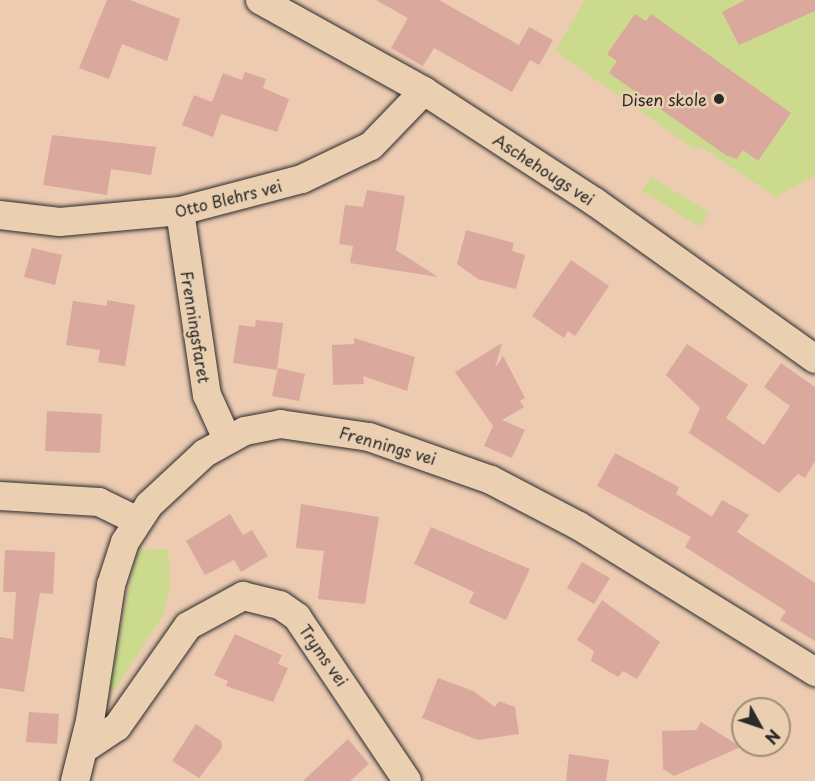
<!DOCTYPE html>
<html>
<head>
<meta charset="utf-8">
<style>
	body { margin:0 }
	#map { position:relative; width:815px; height:781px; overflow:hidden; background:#eccbb1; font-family:"Playpen Sans",sans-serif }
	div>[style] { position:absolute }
	.green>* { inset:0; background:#ccda8d }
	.building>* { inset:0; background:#daa89d }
	.roads { filter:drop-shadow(0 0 2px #2b2b2b) drop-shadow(0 0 2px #2b2b2b) }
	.street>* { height:28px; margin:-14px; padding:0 14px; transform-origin:14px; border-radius:14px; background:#eacfb1 }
	.dots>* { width:16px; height:16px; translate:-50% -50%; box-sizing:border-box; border:3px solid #eacfb1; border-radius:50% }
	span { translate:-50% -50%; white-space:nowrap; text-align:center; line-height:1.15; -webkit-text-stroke:5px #eacfb1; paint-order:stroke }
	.poi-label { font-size:16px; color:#2b2b2b }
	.right { translate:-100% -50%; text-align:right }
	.street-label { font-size:16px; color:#2b2b2b }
	.north { position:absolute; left:731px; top:697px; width:60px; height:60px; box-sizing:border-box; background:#eacfb1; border:2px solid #9e8d7b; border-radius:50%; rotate:130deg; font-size:16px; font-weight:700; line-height:24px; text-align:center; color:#2b2b2b }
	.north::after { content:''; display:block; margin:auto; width:21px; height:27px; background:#2b2b2b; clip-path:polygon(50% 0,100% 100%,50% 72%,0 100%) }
</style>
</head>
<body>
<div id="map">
	<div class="green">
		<div style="clip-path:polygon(585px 0,815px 0,815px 175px,776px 197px,701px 147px,694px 149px,555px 51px)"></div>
		<div style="clip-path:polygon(651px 177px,709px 212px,700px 227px,642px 191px)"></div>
		<div style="clip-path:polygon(137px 549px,168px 549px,170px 585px,163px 615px,114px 691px,108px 690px)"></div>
	</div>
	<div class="building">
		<div style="clip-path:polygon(107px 0,130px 0,180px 19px,167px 61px,122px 44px,109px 79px,79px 68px)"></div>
		<div style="clip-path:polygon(376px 0,439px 0,519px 45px,529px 27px,553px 40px,539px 65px,530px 60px,512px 92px,434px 48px,423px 66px,391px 48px,408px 18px)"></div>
		<div style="clip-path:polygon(745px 0,815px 0,815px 11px,739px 45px,722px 12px)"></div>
		<div style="clip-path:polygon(635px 14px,646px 21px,651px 14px,791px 113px,758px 161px,743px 150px,737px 159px,727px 156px,609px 73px,617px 61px,607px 54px)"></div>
		<div style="clip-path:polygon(245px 72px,266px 79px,263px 88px,289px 99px,277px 132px,221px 114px,213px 137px,182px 125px,194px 95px,212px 102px,223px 73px,242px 80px)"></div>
		<div style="clip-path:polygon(52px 135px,156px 147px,151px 175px,111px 169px,107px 195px,43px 185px)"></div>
		<div style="clip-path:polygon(367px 190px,405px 196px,396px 250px,438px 277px,350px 263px,353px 246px,339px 244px,345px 205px,363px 207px)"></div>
		<div style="clip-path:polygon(466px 230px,514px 243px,512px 251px,525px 255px,516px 289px,478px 279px,457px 264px)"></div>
		<div style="clip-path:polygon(32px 248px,62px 255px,55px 285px,24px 277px)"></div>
		<div style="clip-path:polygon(571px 260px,609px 286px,575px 336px,568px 331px,564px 338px,532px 316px)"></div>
		<div style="clip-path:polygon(107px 300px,135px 305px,125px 366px,98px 362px,100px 350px,66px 345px,73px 301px,107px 306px)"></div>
		<div style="clip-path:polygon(256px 320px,283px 323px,277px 370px,233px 363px,239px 325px,255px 327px)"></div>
		<div style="clip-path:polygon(354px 338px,415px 357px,407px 391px,363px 376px,364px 384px,333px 385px,332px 345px,354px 344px)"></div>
		<div style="clip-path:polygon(502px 343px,495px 368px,503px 356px,525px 398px,520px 401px,524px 407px,502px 420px,525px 430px,512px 458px,484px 446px,493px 426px,455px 372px)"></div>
		<div style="clip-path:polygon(687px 344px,748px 385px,726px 418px,764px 445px,790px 406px,764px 387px,781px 363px,815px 387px,815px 461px,805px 478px,798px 474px,779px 493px,689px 433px,700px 408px,666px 375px)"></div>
		<div style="clip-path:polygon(278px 368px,305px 374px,299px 401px,272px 396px)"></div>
		<div style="clip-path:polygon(47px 411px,102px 414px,100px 453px,45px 451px)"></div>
		<div style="clip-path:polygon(615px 453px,679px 487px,676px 494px,712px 517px,722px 500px,749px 515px,737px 532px,815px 583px,815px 641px,780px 620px,786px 611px,685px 547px,691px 537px,597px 486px)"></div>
		<div style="clip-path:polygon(301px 504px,379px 517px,365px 604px,318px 599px,324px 551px,296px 548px)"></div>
		<div style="clip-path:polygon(230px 514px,243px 535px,252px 530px,268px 556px,241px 572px,234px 560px,205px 575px,186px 541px)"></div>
		<div style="clip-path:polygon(431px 527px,530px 569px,506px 620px,469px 603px,474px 592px,414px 564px)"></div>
		<div style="clip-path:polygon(5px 550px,55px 552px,53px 594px,40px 593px,24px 692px,0 688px,0 637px,13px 639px,16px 592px,3px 592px)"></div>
		<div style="clip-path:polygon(582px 562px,610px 578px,594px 604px,567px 588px)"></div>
		<div style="clip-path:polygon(602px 600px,660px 642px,637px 679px,623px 671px,618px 677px,591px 661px,594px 651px,577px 640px)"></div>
		<div style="clip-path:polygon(235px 634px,282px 655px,278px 664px,288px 668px,273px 702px,226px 686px,228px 681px,214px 675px)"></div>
		<div style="clip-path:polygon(438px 678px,473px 691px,495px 707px,499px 701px,515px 707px,519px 734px,478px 740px,422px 718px)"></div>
		<div style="clip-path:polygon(29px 712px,59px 714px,57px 744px,26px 742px)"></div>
		<div style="clip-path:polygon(701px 722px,741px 747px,674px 776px,663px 769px,662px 731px,696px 730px)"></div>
		<div style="clip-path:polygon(196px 724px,221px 741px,222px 748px,199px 778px,172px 761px)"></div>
		<div style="clip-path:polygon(348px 739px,369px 764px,350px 781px,303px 781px)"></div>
		<div style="clip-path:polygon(569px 754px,609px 760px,606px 781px,566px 781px)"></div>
	</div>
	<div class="roads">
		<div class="street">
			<div style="left:260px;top:0;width:188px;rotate:29deg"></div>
			<div style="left:424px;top:91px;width:204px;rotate:33deg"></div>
			<div style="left:595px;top:202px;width:270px;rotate:35.5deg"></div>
			<div style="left:180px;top:211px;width:186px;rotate:81.7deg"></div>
			<div style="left:207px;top:395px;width:48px;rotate:65.6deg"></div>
			<div style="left:0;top:215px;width:60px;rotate:6.7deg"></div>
			<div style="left:60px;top:222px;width:121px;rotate:-5.2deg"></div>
			<div style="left:180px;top:211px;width:126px;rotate:-14.7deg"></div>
			<div style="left:302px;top:179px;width:76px;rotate:-25.6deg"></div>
			<div style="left:371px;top:146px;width:76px;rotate:-46.1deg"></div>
			<div style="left:0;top:496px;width:99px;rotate:3.5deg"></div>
			<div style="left:99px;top:502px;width:43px;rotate:26deg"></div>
			<div style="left:84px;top:749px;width:40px;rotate:-34deg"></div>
			<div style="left:117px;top:727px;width:123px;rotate:-54.9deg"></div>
			<div style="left:188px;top:626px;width:63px;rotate:-28.6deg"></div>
			<div style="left:243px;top:596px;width:38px;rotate:14deg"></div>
			<div style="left:280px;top:605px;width:21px;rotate:35deg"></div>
			<div style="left:297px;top:617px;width:197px;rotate:56.1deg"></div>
			<div style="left:75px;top:781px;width:62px;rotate:-76deg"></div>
			<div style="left:90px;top:721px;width:138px;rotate:-81.2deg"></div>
			<div style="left:111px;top:585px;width:45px;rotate:-72deg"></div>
			<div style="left:125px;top:542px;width:44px;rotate:-57deg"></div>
			<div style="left:149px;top:505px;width:76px;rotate:-42.9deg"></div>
			<div style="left:205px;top:453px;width:46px;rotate:-28.8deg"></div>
			<div style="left:245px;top:431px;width:36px;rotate:-11deg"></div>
			<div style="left:280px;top:424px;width:90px;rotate:8.3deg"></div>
			<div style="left:369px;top:437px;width:129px;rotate:19.4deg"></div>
			<div style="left:491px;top:480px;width:99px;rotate:27.6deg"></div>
			<div style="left:579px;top:526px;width:278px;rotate:31.7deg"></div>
		</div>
	</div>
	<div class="dots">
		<div style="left:719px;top:99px;background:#2b2b2b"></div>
	</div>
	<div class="poi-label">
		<span class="right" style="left:707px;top:99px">Disen skole</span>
	</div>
	<div class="street-label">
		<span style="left:544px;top:169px;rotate:33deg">Aschehougs vei</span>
		<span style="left:228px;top:198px;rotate:-14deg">Otto Blehrs vei</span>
		<span style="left:196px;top:327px;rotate:81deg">Frenningsfaret</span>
		<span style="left:388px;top:445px;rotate:16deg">Frennings vei</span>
		<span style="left:324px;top:655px;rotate:55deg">Tryms vei</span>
	</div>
	<div class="north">N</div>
</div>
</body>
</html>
